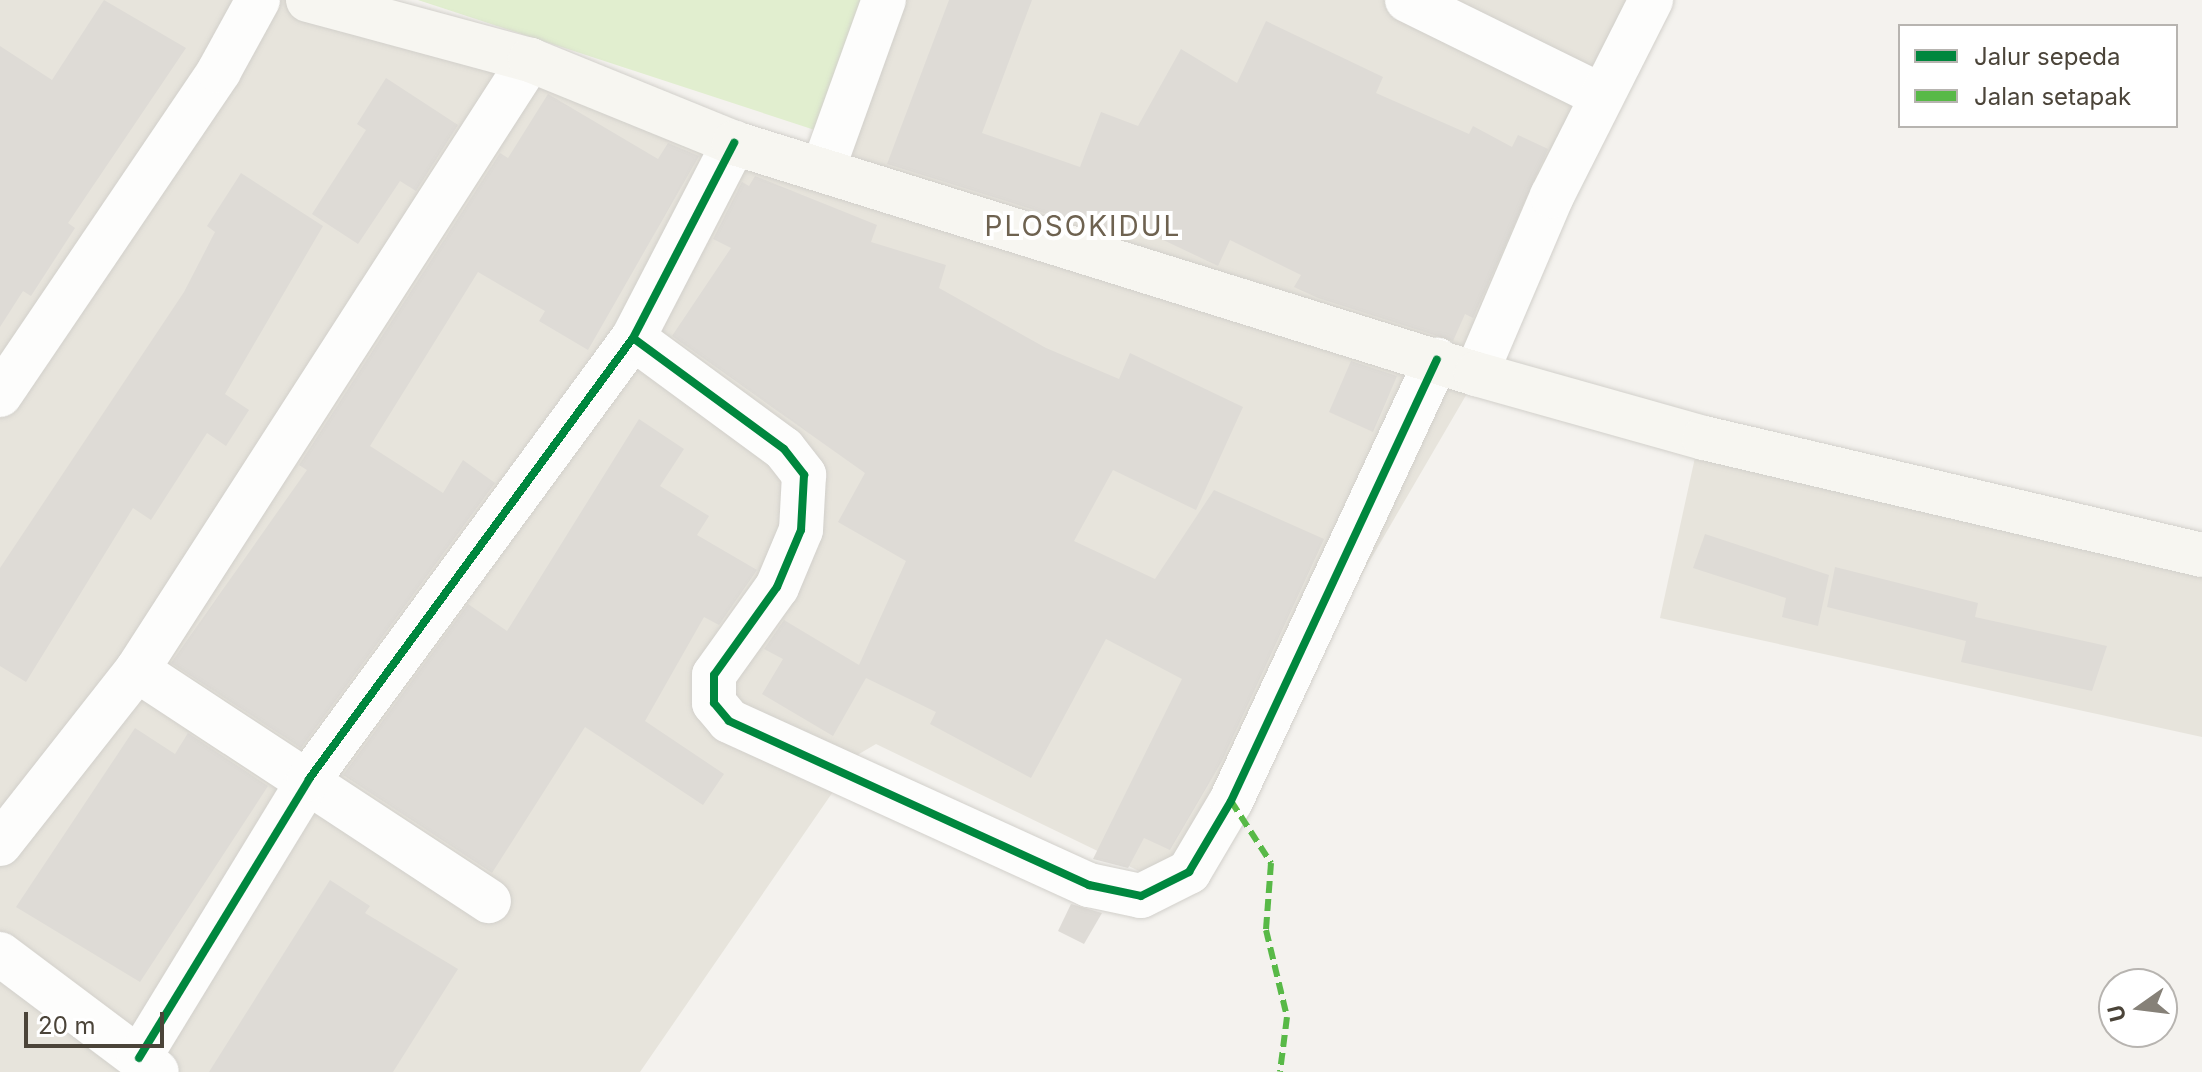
<!DOCTYPE html>
<html>
<head>
<meta charset="utf-8">
<style>
	body { margin:0 }
	#map { position:relative; width:2202px; height:1072px; overflow:hidden; background:#f4f2ee; font-family:Inter,sans-serif }
	div>[style] { position:absolute }
	.residential>* { inset:0; background:#e7e4dc }
	.green>* { inset:0; background:#e1eecf }
	.building>* { inset:0; background:#dedbd6 }
	.roads { filter:drop-shadow(0 0 2px #d2d0cb) drop-shadow(0 0 2px #d2d0cb) }
	.minor>* { height:44px; margin:-22px; padding:0 22px; transform-origin:22px; border-radius:22px; background:#fdfdfc }
	.secondary>* { height:44px; margin:-22px; padding:0 22px; transform-origin:22px; border-radius:22px; background:#f7f6f1 }
	.quiet>* { height:6px; margin-top:-3px; transform-origin:0; background:repeating-linear-gradient(90deg,#58b947 0 12px,transparent 0 18px) }
	.cycleway>* { height:8px; margin:-4px; padding:0 4px; transform-origin:4px; border-radius:4px; background:#00873e }
	span { translate:-50% -50%; white-space:nowrap; text-align:center; line-height:1.15; -webkit-text-stroke:8px #fff; paint-order:stroke }
	.quarter-label { font-size:28px; color:#6e6250; letter-spacing:2px }
	.legend { position:absolute; left:1898px; top:24px; width:280px; height:104px; box-sizing:border-box; background:#fff; border:2px solid #b7b4b0; margin:0; padding:10px 14px; list-style:none; font-size:24px; color:#4b4439 }
	.legend li { display:flex; align-items:center; gap:16px; height:40px }
	.legend b { width:40px; border:2px solid #b7b4b0 }
	.north { position:absolute; left:2098px; top:968px; width:80px; height:80px; box-sizing:border-box; background:#fff; border:2px solid #b7b4b0; border-radius:50%; rotate:256deg; font-size:22px; font-weight:700; line-height:32px; text-align:center; color:#4b4439 }
	.north::after { content:''; display:block; margin:auto; width:28px; height:36px; background:#868178; clip-path:polygon(50% 0,100% 100%,50% 72%,0 100%) }
	.scale { position:absolute; left:24px; top:1012px; width:140px; height:36px; box-sizing:border-box; border:4px solid #4b4439; border-top:0; padding-left:10px; font-size:24px; line-height:28px; white-space:nowrap; color:#4b4439; -webkit-text-stroke:6px #fff; paint-order:stroke }
</style>
</head>
<body>
<div id="map">
	<div class="residential">
		<div style="clip-path:polygon(0 0,363px 0,838px 155px,895px 0,1649px 0,1490px 354px,1233px 796px,1205px 856px,1141px 872px,876px 744px,859px 754px,640px 1072px,0 1072px)"></div>
		<div style="clip-path:polygon(1701px 430px,2202px 540px,2202px 737px,1660px 618px)"></div>
	</div>
	<div class="green">
		<div style="clip-path:polygon(418px 0,886px 0,830px 135px)"></div>
	</div>
	<div class="building">
		<div style="clip-path:polygon(104px 0,186px 48px,68px 223px,75px 228px,31px 296px,23px 291px,0 327px,0 46px,52px 80px)"></div>
		<div style="clip-path:polygon(949px 0,1032px 0,982px 133px,1080px 167px,1101px 112px,1138px 126px,1181px 49px,1237px 83px,1266px 21px,1383px 77px,1376px 93px,1469px 134px,1473px 126px,1512px 147px,1518px 135px,1548px 149px,1473px 318px,1465px 314px,1453px 341px,1318px 298px,1294px 287px,1301px 275px,1230px 240px,1218px 266px,1136px 227px,1131px 240px,887px 164px)"></div>
		<div style="clip-path:polygon(386px 78px,458px 125px,416px 191px,400px 181px,358px 244px,312px 214px,366px 130px,357px 124px)"></div>
		<div style="clip-path:polygon(548px 94px,658px 159px,668px 143px,699px 156px,588px 350px,539px 321px,545px 311px,478px 272px,370px 446px,443px 493px,463px 460px,495px 483px,301px 748px,171px 663px,307px 470px,299px 465px,500px 153px,508px 158px)"></div>
		<div style="clip-path:polygon(241px 173px,323px 226px,225px 394px,249px 410px,226px 446px,207px 433px,151px 520px,133px 508px,26px 682px,0 666px,0 568px,184px 292px,215px 232px,207px 226px)"></div>
		<div style="clip-path:polygon(755px 176px,877px 225px,871px 242px,946px 265px,939px 288px,1046px 348px,1119px 379px,1130px 353px,1243px 407px,1196px 510px,1113px 470px,1074px 541px,1155px 579px,1214px 490px,1324px 539px,1222px 761px,1170px 850px,1144px 838px,1128px 868px,1093px 859px,1182px 679px,1106px 639px,1031px 778px,930px 724px,936px 712px,866px 678px,833px 736px,762px 694px,783px 659px,764px 649px,784px 620px,859px 665px,906px 561px,838px 522px,865px 473px,672px 336px,731px 248px,713px 239px,742px 182px,749px 186px)"></div>
		<div style="clip-path:polygon(1351px 361px,1397px 376px,1373px 432px,1329px 412px)"></div>
		<div style="clip-path:polygon(639px 419px,684px 449px,660px 486px,709px 516px,697px 535px,757px 570px,719px 625px,704px 617px,645px 721px,724px 774px,703px 805px,585px 727px,492px 873px,343px 775px,468px 604px,507px 631px)"></div>
		<div style="clip-path:polygon(1705px 534px,1829px 575px,1818px 626px,1782px 617px,1786px 598px,1693px 568px)"></div>
		<div style="clip-path:polygon(1835px 567px,1978px 603px,1975px 617px,2107px 646px,2092px 691px,1961px 662px,1966px 641px,1827px 607px)"></div>
		<div style="clip-path:polygon(135px 728px,175px 754px,188px 733px,268px 786px,140px 982px,16px 907px)"></div>
		<div style="clip-path:polygon(330px 880px,370px 906px,365px 913px,458px 969px,393px 1072px,209px 1072px)"></div>
		<div style="clip-path:polygon(1071px 904px,1102px 913px,1084px 944px,1058px 931px)"></div>
	</div>
	<div class="roads">
		<div class="minor">
			<div style="left:1407px;top:0;width:217px;rotate:26.2deg"></div>
			<div style="left:823px;top:169px;width:180px;rotate:-70.2deg"></div>
			<div style="left:633px;top:338px;width:187px;rotate:36.3deg"></div>
			<div style="left:784px;top:449px;width:33px;rotate:52deg"></div>
			<div style="left:804px;top:475px;width:55px;rotate:93.1deg"></div>
			<div style="left:801px;top:530px;width:62px;rotate:112.8deg"></div>
			<div style="left:777px;top:587px;width:108px;rotate:125.6deg"></div>
			<div style="left:714px;top:675px;width:28px;rotate:90deg"></div>
			<div style="left:714px;top:703px;width:23px;rotate:50deg"></div>
			<div style="left:729px;top:721px;width:396px;rotate:24.5deg"></div>
			<div style="left:1089px;top:885px;width:53px;rotate:11.9deg"></div>
			<div style="left:1141px;top:896px;width:54px;rotate:-26.6deg"></div>
			<div style="left:1189px;top:872px;width:82px;rotate:-59.4deg"></div>
			<div style="left:1231px;top:801px;width:487px;rotate:-65deg"></div>
			<div style="left:1476px;top:374px;width:194px;rotate:-66.9deg"></div>
			<div style="left:1552px;top:196px;width:220px;rotate:-63.2deg"></div>
			<div style="left:0;top:395px;width:391px;rotate:-55.9deg"></div>
			<div style="left:219px;top:71px;width:81px;rotate:-61.2deg"></div>
			<div style="left:137px;top:670px;width:421px;rotate:33.3deg"></div>
			<div style="left:0;top:844px;width:221px;rotate:-51.8deg"></div>
			<div style="left:137px;top:670px;width:726px;rotate:-57.21deg"></div>
			<div style="left:0;top:954px;width:196px;rotate:36.9deg"></div>
			<div style="left:139px;top:1058px;width:327px;rotate:-58.6deg"></div>
			<div style="left:309px;top:779px;width:547px;rotate:-53.7deg"></div>
			<div style="left:633px;top:338px;width:220px;rotate:-62.6deg"></div>
		</div>
		<div class="secondary">
			<div style="left:308px;top:0;width:230px;rotate:15.1deg"></div>
			<div style="left:530px;top:60px;width:220px;rotate:22.1deg"></div>
			<div style="left:734px;top:143px;width:777px;rotate:17.29deg"></div>
			<div style="left:1476px;top:374px;width:237px;rotate:15.7deg"></div>
			<div style="left:1704px;top:438px;width:512px;rotate:13.22deg"></div>
		</div>
	</div>
	<div class="quiet">
		<div style="left:1231px;top:801px;width:74px;rotate:57.2deg"></div>
		<div style="left:1271px;top:863px;width:67px;rotate:94.3deg"></div>
		<div style="left:1266px;top:930px;width:89px;rotate:76.4deg"></div>
		<div style="left:1287px;top:1017px;width:55px;rotate:97.3deg"></div>
	</div>
	<div class="cycleway">
		<div style="left:633px;top:338px;width:187px;rotate:36.3deg"></div>
		<div style="left:784px;top:449px;width:33px;rotate:52deg"></div>
		<div style="left:804px;top:475px;width:55px;rotate:93.1deg"></div>
		<div style="left:801px;top:530px;width:62px;rotate:112.8deg"></div>
		<div style="left:777px;top:587px;width:108px;rotate:125.6deg"></div>
		<div style="left:714px;top:675px;width:28px;rotate:90deg"></div>
		<div style="left:714px;top:703px;width:23px;rotate:50deg"></div>
		<div style="left:729px;top:721px;width:396px;rotate:24.5deg"></div>
		<div style="left:1089px;top:885px;width:53px;rotate:11.9deg"></div>
		<div style="left:1141px;top:896px;width:54px;rotate:-26.6deg"></div>
		<div style="left:1189px;top:872px;width:82px;rotate:-59.4deg"></div>
		<div style="left:1231px;top:801px;width:487px;rotate:-65deg"></div>
		<div style="left:139px;top:1058px;width:327px;rotate:-58.6deg"></div>
		<div style="left:309px;top:779px;width:547px;rotate:-53.7deg"></div>
		<div style="left:633px;top:338px;width:220px;rotate:-62.6deg"></div>
	</div>
	<div class="quarter-label">
		<span style="left:1083px;top:226px">PLOSOKIDUL</span>
	</div>
	<ul class="legend">
	<li><b style="height:10px;background:#00873e"></b>Jalur sepeda</li>
	<li><b style="height:10px;background:#58b947"></b>Jalan setapak</li>
	</ul>
	<div class="north">U</div>
	<div class="scale">20 m</div>
</div>
</body>
</html>
